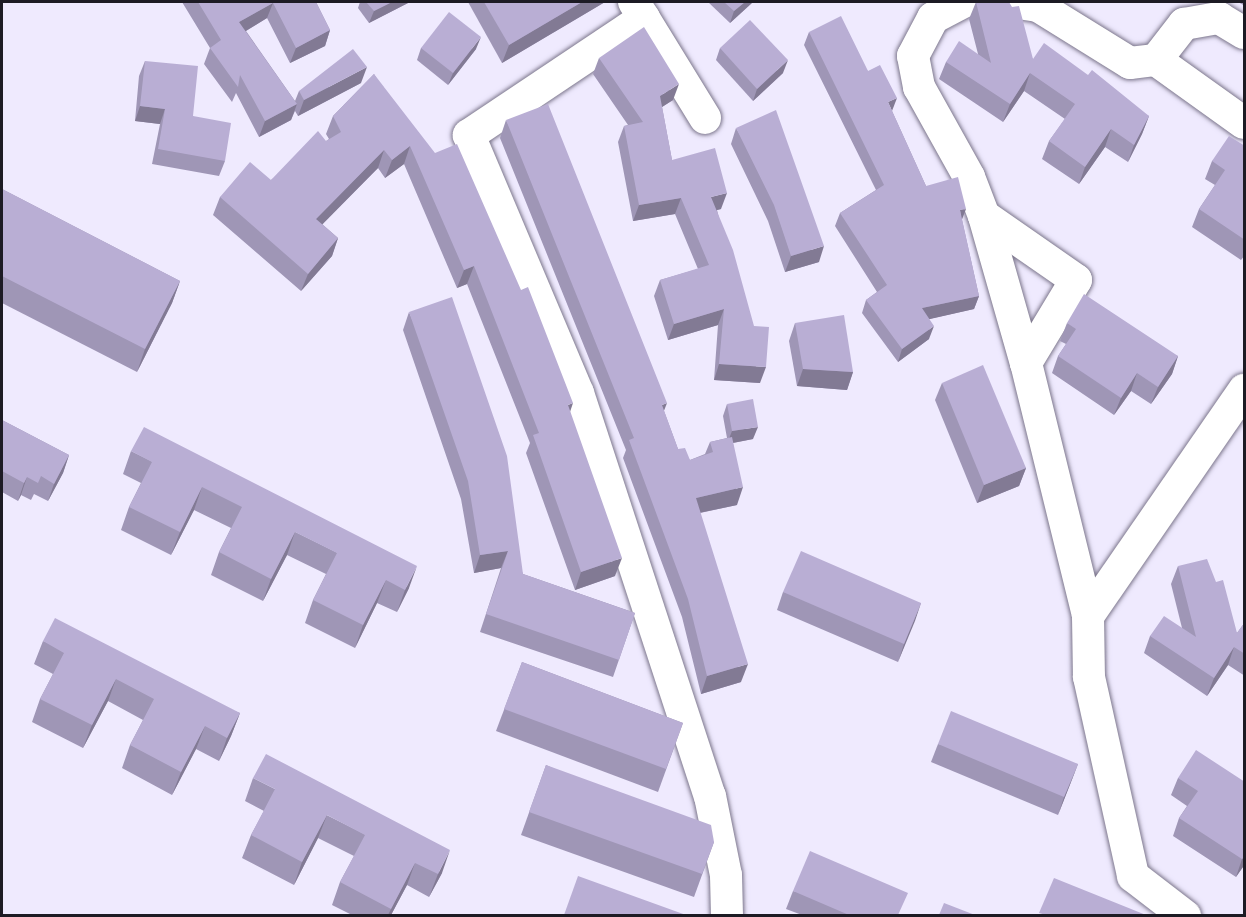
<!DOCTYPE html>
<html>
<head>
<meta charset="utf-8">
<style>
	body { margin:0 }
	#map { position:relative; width:1246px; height:917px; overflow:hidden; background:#efeafe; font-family:"Fira Sans",sans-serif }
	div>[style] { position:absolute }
	.roads { filter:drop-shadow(0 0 2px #7c768c) drop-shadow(0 0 2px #7c768c) }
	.minor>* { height:32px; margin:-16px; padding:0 16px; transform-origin:16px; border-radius:16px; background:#fff }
	.wall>* { inset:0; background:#9f96b6 }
	.shaded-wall>* { inset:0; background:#827a94 }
	.building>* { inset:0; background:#b9aed4 }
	span { translate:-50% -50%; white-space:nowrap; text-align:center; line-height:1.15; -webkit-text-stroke:4.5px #fbfbfb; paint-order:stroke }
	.frame { position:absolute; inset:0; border:3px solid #1d1b24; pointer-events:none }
</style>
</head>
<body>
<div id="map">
	<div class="roads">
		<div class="minor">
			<div style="left:634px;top:2px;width:136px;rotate:58.5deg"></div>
			<div style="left:963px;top:2px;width:34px;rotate:152deg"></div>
			<div style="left:933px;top:18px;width:43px;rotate:117.8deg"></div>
			<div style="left:913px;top:56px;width:32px;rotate:79deg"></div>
			<div style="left:919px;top:87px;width:103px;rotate:60.9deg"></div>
			<div style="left:969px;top:177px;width:42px;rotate:69deg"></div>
			<div style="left:984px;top:216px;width:112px;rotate:34.8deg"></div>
			<div style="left:1076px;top:280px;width:97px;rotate:121.1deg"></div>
			<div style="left:1026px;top:363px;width:260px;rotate:76.2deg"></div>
			<div style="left:1088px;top:616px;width:61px;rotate:89.1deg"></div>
			<div style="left:1089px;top:677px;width:204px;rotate:77.5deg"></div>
			<div style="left:1133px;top:876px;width:66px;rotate:37.6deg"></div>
			<div style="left:1012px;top:2px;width:26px;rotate:9deg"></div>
			<div style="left:1038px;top:6px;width:108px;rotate:31.8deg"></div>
			<div style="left:1130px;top:63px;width:26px;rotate:-7deg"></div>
			<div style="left:1156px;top:60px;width:46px;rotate:-52.1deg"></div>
			<div style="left:1184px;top:24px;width:36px;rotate:-10deg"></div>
			<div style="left:1219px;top:18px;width:29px;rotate:31deg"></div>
			<div style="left:644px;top:18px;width:211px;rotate:146.2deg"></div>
			<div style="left:469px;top:135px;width:280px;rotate:67.1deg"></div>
			<div style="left:578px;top:393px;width:424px;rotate:71.9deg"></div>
			<div style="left:710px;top:796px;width:81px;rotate:78.6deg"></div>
			<div style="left:726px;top:875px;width:41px;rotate:88.6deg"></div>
			<div style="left:1156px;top:60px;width:108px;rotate:35.6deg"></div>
			<div style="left:984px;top:216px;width:153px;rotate:74.1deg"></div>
			<div style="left:1088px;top:616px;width:275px;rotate:-55.4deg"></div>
		</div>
	</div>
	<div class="wall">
		<div style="clip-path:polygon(182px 2px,316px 2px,330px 30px,325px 46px,290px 63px,267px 18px,246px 31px,295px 101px,299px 91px,361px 83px,298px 116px,295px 111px,291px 120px,259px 137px,236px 93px,232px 102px,204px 64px,210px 48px)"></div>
		<div style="clip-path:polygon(360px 2px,409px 2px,408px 3px,369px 23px,358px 8px)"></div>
		<div style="clip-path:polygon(468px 2px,605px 2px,502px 63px)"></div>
		<div style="clip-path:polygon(708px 2px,753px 2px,730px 23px)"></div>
		<div style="clip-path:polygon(976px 2px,1033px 59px,1149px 116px,1142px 134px,1128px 162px,1105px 147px,1079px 184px,1042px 159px,1049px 141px,1065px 119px,1024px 91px,1003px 122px,939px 79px,946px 62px,978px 54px,969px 19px)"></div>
		<div style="clip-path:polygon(1238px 2px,1245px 2px,1245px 6px)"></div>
		<div style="clip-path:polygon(809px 32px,868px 71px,892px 111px,926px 186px,962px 220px,979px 296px,974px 309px,929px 319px,929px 339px,898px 362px,862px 313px,866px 300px,877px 292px,835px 226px,840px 213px,876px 190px,804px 45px)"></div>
		<div style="clip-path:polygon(421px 48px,476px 49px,448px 85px,417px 60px)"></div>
		<div style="clip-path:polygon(720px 48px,783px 73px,753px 101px,716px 60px)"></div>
		<div style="clip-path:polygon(599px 58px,673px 100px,662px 107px,672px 160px,721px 209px,717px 210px,760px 383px,714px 380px,718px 325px,668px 340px,654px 296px,660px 280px,698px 269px,675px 214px,633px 221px,618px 142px,624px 126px,628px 125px,593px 74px)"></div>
		<div style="clip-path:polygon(145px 61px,193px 116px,225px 161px,219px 176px,152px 164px,160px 124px,135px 121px,139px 76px)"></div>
		<div style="clip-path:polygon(374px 74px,570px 412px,615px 576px,575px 590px,526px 453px,530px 443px,467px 284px,457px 288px,404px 164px,385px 178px,378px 168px,322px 224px,338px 238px,332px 256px,301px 291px,213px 215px,220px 197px,271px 180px,329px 139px,326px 134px,333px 116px)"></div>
		<div style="clip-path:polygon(506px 120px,664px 411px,678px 449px,690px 460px,705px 454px,710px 442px,727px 438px,723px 416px,727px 404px,753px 439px,733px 443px,737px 505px,700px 513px,741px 682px,701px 694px,682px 617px,623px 458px,626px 450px,500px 138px)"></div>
		<div style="clip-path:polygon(736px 128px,819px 262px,785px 272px,768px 221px,731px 144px)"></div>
		<div style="clip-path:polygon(1245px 146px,1245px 255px,1241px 260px,1192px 227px,1199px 209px,1215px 185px,1205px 179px,1212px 161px)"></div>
		<div style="clip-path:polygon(2px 189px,180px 281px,172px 303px,137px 372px,2px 303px)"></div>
		<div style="clip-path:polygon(409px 312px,523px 574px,635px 613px,613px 677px,480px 632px,501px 568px,474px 573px,461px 499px,403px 330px)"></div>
		<div style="clip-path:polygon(795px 323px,853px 372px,847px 390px,797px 386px,789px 341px)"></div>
		<div style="clip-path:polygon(1067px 323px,1178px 356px,1172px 374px,1151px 404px,1131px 391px,1114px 415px,1052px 373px,1058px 356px,1066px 344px,1060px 341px)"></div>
		<div style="clip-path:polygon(942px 383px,1026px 468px,1019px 486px,977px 503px,935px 400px)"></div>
		<div style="clip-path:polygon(2px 420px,69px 455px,63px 473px,48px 501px,34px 494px,31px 500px,21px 495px,18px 501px,2px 492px)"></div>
		<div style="clip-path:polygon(131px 451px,409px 588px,397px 612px,377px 603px,355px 648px,305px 623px,313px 600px,326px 574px,287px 555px,263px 601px,211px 575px,219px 552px,231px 528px,194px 510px,171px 555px,121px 530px,129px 507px,141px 483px,123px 474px)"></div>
		<div style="clip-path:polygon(1178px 566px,1237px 633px,1245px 622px,1245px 676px,1228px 665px,1207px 696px,1144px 653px,1150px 636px,1182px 628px,1171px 584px)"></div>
		<div style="clip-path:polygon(783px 592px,921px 603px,898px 662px,777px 610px)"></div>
		<div style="clip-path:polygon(43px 641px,240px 713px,231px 736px,219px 761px,196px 749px,172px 795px,122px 768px,130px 745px,143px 720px,108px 701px,83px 748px,32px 722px,40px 699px,53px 674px,34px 664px)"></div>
		<div style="clip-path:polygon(522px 662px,683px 723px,658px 792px,496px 731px)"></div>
		<div style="clip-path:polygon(938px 744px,1078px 764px,1058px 815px,931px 762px)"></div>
		<div style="clip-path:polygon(546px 765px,714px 842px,694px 897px,521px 835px)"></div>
		<div style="clip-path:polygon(253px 778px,442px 873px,429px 897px,407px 885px,391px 915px,352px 915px,332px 905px,340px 882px,354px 856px,318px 838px,294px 885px,242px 858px,251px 835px,264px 811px,245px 801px)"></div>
		<div style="clip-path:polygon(1178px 778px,1245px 782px,1245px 864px,1236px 877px,1173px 836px,1179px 818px,1187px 806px,1171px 795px)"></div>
		<div style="clip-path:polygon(793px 891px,900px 915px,802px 915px,786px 909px)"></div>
	</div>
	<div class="shaded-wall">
		<div style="clip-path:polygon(392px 2px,409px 2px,408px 3px,369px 23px,374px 11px)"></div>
		<div style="clip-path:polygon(582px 2px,605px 2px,502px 63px,509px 45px)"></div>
		<div style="clip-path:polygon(745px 2px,753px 2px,730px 23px,734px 11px)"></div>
		<div style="clip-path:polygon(273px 3px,267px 18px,234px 38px,239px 22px)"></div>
		<div style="clip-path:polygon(330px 30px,325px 46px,290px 63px,296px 48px)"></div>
		<div style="clip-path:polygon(481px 37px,476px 49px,448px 85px,453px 73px)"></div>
		<div style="clip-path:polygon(788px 60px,783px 73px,753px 101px,757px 89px)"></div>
		<div style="clip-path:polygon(367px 67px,361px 83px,298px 116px,304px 100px)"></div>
		<div style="clip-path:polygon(1030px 73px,1024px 91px,1003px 122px,1010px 104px)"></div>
		<div style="clip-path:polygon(679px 84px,673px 100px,654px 112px,660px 96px)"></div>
		<div style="clip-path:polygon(897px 98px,892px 111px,888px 102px)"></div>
		<div style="clip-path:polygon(297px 104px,291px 120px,259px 137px,265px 121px)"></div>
		<div style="clip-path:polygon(140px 106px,165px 109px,160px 124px,135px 121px)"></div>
		<div style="clip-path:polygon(1149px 116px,1142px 134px,1128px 162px,1134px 145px)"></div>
		<div style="clip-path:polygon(1111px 129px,1105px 147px,1079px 184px,1085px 167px)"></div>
		<div style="clip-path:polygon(410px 146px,404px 164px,385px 178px,392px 160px)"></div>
		<div style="clip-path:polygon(384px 150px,378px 168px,310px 237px,316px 219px)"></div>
		<div style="clip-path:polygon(727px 193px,721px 209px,705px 213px,711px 197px)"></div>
		<div style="clip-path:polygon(681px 198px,675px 214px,633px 221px,639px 205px)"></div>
		<div style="clip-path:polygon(966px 209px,961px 222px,960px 210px)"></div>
		<div style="clip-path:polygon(338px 238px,332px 256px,301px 291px,308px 274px)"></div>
		<div style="clip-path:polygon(824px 246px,819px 262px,785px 272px,791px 256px)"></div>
		<div style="clip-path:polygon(474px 266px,467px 284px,457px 288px,464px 270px)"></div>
		<div style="clip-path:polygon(180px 281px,172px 303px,137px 372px,145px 349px)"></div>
		<div style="clip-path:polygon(979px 296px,974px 309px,917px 322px,922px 308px)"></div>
		<div style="clip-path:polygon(724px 309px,718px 325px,668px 340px,674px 324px)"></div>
		<div style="clip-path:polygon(934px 326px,929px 339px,898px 362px,902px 349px)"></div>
		<div style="clip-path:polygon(1178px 356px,1172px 374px,1151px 404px,1158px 387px)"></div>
		<div style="clip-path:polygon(719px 364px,766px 367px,760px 383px,714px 380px)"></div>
		<div style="clip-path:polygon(803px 369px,853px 372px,847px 390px,797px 386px)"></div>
		<div style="clip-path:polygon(1137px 373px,1131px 391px,1114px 415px,1121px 398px)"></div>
		<div style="clip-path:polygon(573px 403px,567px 421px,568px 405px)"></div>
		<div style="clip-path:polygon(667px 403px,660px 421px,662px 405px)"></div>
		<div style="clip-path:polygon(758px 427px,753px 439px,727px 444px,732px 431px)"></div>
		<div style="clip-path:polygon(69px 455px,63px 473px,48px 501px,54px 484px)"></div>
		<div style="clip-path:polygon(1026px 468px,1019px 486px,977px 503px,984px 485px)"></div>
		<div style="clip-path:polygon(27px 477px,21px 495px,18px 501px,24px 483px)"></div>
		<div style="clip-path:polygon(202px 487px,194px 510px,171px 555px,180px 532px)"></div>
		<div style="clip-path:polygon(743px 487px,737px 505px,689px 515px,696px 498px)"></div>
		<div style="clip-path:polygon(295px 532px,287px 555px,263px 601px,271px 579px)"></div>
		<div style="clip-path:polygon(508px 551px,501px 568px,474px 573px,480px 555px)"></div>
		<div style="clip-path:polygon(622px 558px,615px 576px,575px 590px,581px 572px)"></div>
		<div style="clip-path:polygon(417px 566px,409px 588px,397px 612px,405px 590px)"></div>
		<div style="clip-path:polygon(386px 580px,377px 603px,355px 648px,363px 625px)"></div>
		<div style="clip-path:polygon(921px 603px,915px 621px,898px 662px,904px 644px)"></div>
		<div style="clip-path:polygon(1234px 647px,1228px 665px,1207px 696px,1214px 678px)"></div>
		<div style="clip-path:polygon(748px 664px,741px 682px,701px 694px,707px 676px)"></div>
		<div style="clip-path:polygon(116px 679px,108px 701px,83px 748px,92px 725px)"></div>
		<div style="clip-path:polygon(240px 713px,231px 736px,219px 761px,227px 738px)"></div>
		<div style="clip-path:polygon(205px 726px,196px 749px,172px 795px,181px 772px)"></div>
		<div style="clip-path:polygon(1078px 764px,1071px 782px,1058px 815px,1064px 797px)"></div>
		<div style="clip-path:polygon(327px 815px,318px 838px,294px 885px,302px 862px)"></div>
		<div style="clip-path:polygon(450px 850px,442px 873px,429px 897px,438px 874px)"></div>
		<div style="clip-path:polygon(1245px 856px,1245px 864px,1236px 877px,1242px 859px)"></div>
		<div style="clip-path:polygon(415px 863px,407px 885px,391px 915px,388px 915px,391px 909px)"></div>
	</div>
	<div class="building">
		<div style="clip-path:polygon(198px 2px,316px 2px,330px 30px,296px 48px,273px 3px,239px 22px,297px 104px,265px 121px,240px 75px,238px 87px,210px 48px,221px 40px)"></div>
		<div style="clip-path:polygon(366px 2px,392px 2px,374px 11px)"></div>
		<div style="clip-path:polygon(484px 2px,582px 2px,509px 45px)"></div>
		<div style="clip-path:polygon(724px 2px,745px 2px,734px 11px)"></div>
		<div style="clip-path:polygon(976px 2px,1009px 2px,1012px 7px,1019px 6px,1033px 59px,1044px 43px,1088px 75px,1092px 70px,1149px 116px,1134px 145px,1111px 129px,1085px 167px,1049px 141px,1075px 104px,1030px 73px,1010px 104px,946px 62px,959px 41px,991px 63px)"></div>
		<div style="clip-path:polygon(449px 12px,481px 37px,453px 73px,421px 48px)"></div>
		<div style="clip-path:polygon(841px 16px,868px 71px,880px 65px,897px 98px,888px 102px,926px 186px,958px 177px,966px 209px,960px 210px,979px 296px,922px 308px,934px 326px,902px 349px,866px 300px,887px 285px,840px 213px,884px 185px,809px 32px)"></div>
		<div style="clip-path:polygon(750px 20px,788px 60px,757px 89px,720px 48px)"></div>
		<div style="clip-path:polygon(644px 27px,679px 84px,660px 96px,672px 160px,715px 148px,727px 193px,711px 197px,733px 250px,754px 326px,769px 327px,766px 367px,719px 364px,724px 309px,674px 324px,660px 280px,709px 265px,681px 198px,639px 205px,624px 126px,643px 122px,599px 58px)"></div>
		<div style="clip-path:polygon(353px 49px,367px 67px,304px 100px,299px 91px)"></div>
		<div style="clip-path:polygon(145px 61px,198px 66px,193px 116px,231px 123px,225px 161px,158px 149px,165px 109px,140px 106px)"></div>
		<div style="clip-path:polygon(374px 74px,435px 153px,457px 144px,521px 290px,528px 287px,573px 403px,568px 405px,622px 558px,581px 572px,533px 435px,539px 433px,474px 266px,464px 270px,410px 146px,392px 160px,384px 150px,316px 219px,338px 238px,308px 274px,220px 197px,250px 162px,271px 180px,318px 131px,326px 141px,341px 132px,333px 116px)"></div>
		<div style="clip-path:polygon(548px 104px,667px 403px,662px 405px,678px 449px,685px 448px,690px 460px,713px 452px,710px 442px,732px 437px,743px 487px,696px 498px,748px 664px,707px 676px,688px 599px,629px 440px,634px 438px,506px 120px)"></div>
		<div style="clip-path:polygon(776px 110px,824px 246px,791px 256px,774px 205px,736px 128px)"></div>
		<div style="clip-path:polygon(1229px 136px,1245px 146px,1245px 240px,1199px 209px,1225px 170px,1212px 161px)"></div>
		<div style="clip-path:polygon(2px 189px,180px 281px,145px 349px,2px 276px)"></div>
		<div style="clip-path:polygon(1084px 294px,1178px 356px,1158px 387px,1137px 373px,1121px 398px,1058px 356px,1076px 329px,1067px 323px)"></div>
		<div style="clip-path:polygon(452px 297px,507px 456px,523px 574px,635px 613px,619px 660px,486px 614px,508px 551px,480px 555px,468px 481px,409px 312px)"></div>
		<div style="clip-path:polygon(844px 315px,853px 372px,803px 369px,795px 323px)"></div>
		<div style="clip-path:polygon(983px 365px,1026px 468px,984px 485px,942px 383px)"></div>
		<div style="clip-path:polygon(753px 399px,758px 427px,732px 431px,727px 404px)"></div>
		<div style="clip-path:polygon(2px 420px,69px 455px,54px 484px,41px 476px,38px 483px,27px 477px,24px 483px,2px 471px)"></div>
		<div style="clip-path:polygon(144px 427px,417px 566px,405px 590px,386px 580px,363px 625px,313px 600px,337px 553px,295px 532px,271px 579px,219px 552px,242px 507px,202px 487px,180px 532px,129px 507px,152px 462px,131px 451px)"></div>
		<div style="clip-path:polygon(801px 551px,921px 603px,904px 644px,783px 592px)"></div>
		<div style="clip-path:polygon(1207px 559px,1216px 582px,1223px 580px,1237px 633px,1245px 622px,1245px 654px,1234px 647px,1214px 678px,1150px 636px,1164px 616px,1196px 637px,1178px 566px)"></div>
		<div style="clip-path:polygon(55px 618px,240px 713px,227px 738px,205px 726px,181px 772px,130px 745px,154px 699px,116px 679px,92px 725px,40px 699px,64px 653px,43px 641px)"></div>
		<div style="clip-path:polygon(522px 662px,683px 723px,666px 769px,504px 709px)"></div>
		<div style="clip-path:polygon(951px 711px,1078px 764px,1064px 797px,938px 744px)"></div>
		<div style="clip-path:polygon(1196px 750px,1245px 782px,1245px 856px,1242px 859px,1179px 818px,1198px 791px,1178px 778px)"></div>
		<div style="clip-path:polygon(266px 754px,450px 850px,438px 874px,415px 863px,391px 909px,340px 882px,365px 835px,327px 815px,302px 862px,251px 835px,275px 789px,253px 778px)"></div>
		<div style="clip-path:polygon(546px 765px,711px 825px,714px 842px,702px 874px,529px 812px)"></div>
		<div style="clip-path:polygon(810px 851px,908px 893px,898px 915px,849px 915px,793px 891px)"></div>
		<div style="clip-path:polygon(578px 876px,686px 915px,564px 915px)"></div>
		<div style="clip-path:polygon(1054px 878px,1146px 915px,1046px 915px,1039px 913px)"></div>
		<div style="clip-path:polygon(944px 903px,975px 915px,939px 915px)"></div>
	</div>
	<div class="frame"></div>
</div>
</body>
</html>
